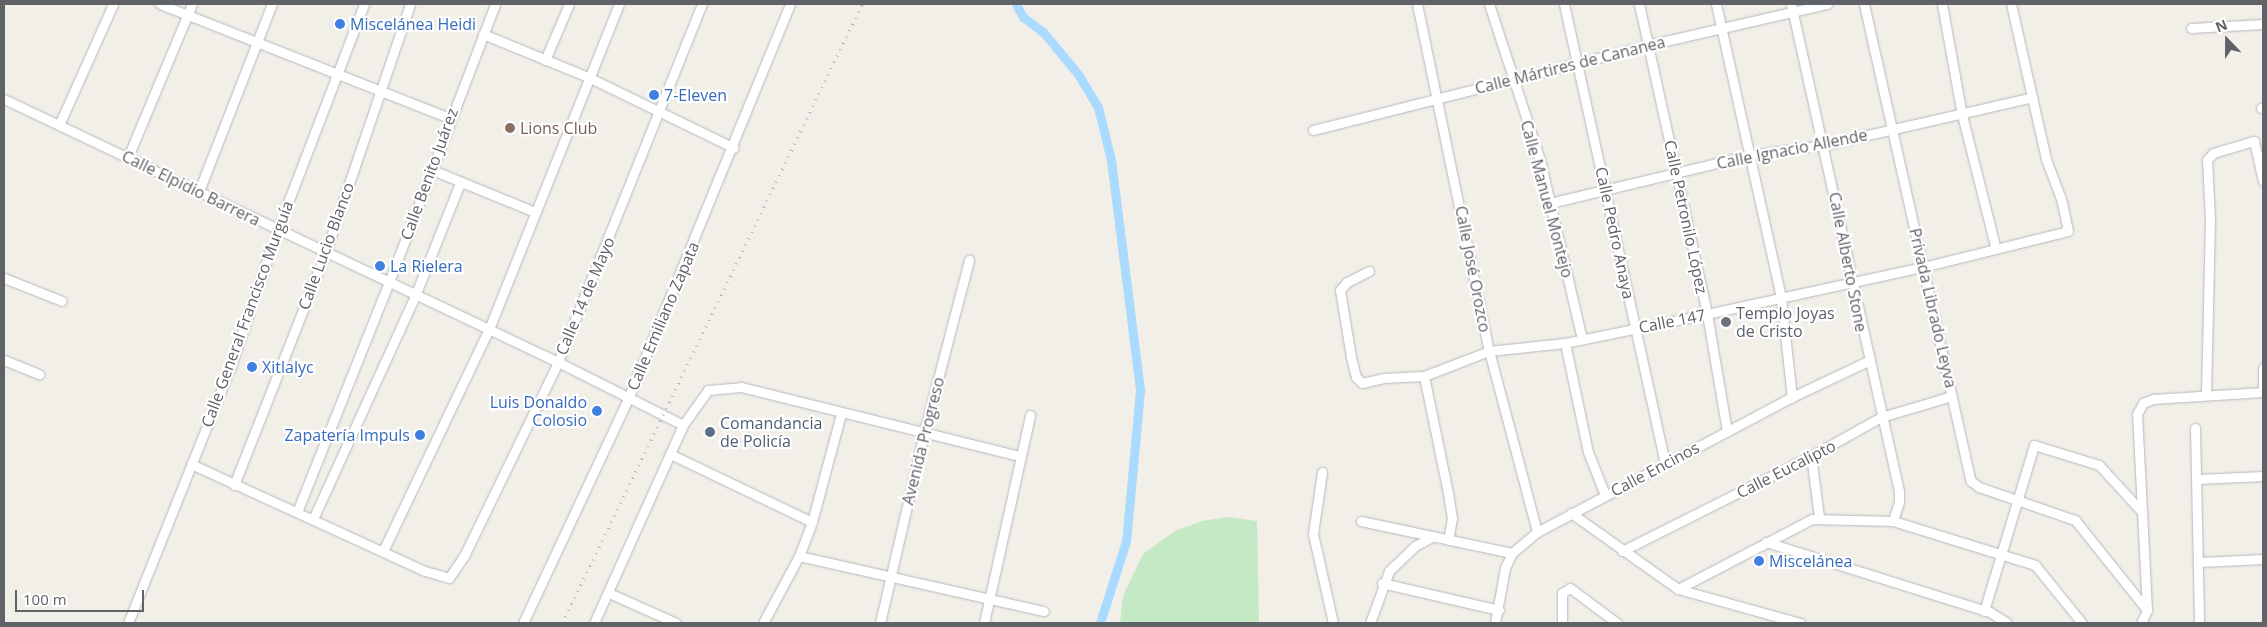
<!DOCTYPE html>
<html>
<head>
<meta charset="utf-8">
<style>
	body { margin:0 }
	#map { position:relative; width:2267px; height:627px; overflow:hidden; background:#f1efe8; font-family:"Open Sans",sans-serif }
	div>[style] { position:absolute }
	.green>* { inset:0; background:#c5e8c5 }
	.canal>* { height:9px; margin:-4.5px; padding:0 4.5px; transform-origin:4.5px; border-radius:4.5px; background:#aadaff }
	.roads { filter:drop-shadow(0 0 1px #b5b8bc) drop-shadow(0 0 1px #b5b8bc) }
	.minor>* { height:9px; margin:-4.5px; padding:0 4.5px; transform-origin:4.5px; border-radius:4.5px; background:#fff }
	.rail>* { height:2.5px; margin-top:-1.25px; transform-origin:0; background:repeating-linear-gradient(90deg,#b6b7b8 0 1px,transparent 0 7px) }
	.dots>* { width:14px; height:14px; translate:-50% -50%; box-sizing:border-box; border:2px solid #fff; border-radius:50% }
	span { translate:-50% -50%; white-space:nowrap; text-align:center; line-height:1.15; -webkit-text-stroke:4.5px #fff; paint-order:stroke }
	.shop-label { font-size:16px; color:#366cbe }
	.left { translate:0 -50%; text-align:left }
	.right { translate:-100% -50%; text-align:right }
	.street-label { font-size:16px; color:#5f6368 }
	.education-label { font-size:16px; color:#785e54 }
	.worship-label { font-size:16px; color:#5b616d }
	.service-label { font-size:16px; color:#4e5e75 }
	.frame { position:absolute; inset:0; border:5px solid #5f6368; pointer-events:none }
	.north { position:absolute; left:2202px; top:15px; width:50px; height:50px; -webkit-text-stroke:4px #fff; paint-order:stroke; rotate:338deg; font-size:14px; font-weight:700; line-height:20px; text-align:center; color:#5f6368 }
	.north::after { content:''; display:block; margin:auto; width:18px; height:22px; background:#5f6368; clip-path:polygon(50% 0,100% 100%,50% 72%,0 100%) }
	.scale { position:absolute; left:15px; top:590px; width:129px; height:22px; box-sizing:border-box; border:2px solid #5f6368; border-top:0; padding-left:6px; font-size:15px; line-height:18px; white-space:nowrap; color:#5f6368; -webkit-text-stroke:4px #fff; paint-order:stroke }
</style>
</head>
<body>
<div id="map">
	<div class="green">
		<div style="clip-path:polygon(1228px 517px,1257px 521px,1259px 623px,1120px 623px,1123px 596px,1143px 554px,1175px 531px,1202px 521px)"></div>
	</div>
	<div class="canal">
		<div style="left:1016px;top:4px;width:15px;rotate:62deg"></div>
		<div style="left:1023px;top:17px;width:26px;rotate:37deg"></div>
		<div style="left:1044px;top:33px;width:53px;rotate:50.3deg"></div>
		<div style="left:1078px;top:74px;width:39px;rotate:59deg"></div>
		<div style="left:1098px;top:107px;width:55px;rotate:76.2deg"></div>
		<div style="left:1111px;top:160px;width:233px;rotate:82.8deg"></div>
		<div style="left:1140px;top:391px;width:151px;rotate:95.3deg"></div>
		<div style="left:1126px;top:541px;width:86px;rotate:107.6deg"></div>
	</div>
	<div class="roads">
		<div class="minor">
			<div style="left:160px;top:4px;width:312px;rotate:21.5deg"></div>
			<div style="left:1417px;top:4px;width:354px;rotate:78.3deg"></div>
			<div style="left:1489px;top:351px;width:187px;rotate:75.1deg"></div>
			<div style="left:1489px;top:4px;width:164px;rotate:71.9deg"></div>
			<div style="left:1540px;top:160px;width:184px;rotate:76.8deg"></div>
			<div style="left:1564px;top:4px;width:470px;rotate:77.6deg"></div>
			<div style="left:1639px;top:4px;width:317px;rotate:77.6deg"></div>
			<div style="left:1707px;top:314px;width:119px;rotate:80.3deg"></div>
			<div style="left:1716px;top:4px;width:301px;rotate:77.5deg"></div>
			<div style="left:1781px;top:298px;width:100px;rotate:83.7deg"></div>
			<div style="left:1791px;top:4px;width:499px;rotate:77.5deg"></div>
			<div style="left:1899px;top:491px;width:11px;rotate:90deg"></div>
			<div style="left:1899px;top:502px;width:20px;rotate:108deg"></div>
			<div style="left:1864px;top:4px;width:489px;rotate:77.4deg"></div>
			<div style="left:1971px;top:481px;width:10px;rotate:37deg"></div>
			<div style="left:1979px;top:487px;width:102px;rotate:19deg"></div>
			<div style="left:2075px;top:520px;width:115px;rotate:51.3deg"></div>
			<div style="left:1942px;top:4px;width:113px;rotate:79.8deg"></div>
			<div style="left:1962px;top:115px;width:138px;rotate:75.8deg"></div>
			<div style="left:2191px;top:28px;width:72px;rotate:-3.2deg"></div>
			<div style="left:483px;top:34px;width:113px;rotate:22.3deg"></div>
			<div style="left:588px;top:77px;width:162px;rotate:25.9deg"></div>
			<div style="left:545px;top:60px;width:61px;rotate:-66.8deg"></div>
			<div style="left:4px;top:99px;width:613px;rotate:25.4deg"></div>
			<div style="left:558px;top:362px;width:140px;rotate:26.7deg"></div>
			<div style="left:2261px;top:108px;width:2px"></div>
			<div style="left:59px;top:125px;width:133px;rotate:-65.9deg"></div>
			<div style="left:1313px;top:130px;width:346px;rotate:-14.2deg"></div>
			<div style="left:1648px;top:45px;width:184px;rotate:-12.9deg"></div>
			<div style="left:128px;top:157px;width:166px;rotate:-67.3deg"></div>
			<div style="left:430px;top:169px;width:113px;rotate:22.3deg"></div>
			<div style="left:199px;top:191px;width:201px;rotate:-68.7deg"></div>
			<div style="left:1550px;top:203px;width:206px;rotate:-13.5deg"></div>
			<div style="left:1750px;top:155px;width:75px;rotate:-7.7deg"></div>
			<div style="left:1824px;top:145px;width:214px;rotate:-12.9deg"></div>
			<div style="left:1369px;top:271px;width:25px;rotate:153deg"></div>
			<div style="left:1347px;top:282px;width:11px;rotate:131deg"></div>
			<div style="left:1340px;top:290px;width:68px;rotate:80.7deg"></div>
			<div style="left:1351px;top:357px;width:21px;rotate:76deg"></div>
			<div style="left:1356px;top:377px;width:8px;rotate:45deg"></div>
			<div style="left:1362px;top:383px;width:22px;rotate:-13deg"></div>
			<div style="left:1383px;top:378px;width:41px;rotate:-2.8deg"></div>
			<div style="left:1424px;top:376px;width:70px;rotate:-21deg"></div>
			<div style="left:1489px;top:351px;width:76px;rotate:-6deg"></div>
			<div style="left:1565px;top:343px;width:145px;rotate:-11.5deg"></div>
			<div style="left:1707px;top:314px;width:221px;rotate:-12.3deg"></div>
			<div style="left:1923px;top:267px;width:149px;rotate:-13.9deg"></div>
			<div style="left:2068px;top:231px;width:33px;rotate:-102deg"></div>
			<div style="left:2061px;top:199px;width:43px;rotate:-110.6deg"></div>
			<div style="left:2046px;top:159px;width:159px;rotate:-102.7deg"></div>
			<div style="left:4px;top:278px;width:62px;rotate:21.6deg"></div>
			<div style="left:1565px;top:343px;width:111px;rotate:78.1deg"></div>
			<div style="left:1588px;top:452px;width:46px;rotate:68.4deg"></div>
			<div style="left:4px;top:360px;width:38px;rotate:22deg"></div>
			<div style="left:1424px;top:376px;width:119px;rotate:78.4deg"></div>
			<div style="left:1448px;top:493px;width:25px;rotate:81deg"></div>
			<div style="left:1452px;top:518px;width:22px;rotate:100deg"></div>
			<div style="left:2263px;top:392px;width:24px;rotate:-90deg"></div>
			<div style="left:2206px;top:395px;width:176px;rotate:-88.7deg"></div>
			<div style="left:2210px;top:219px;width:59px;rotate:-92.9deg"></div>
			<div style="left:2207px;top:160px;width:9px;rotate:-49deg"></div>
			<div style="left:2213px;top:153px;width:43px;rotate:-16.3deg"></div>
			<div style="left:2254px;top:141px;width:41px;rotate:77.3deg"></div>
			<div style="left:2195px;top:428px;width:195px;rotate:88.8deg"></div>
			<div style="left:670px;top:454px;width:157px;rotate:25.6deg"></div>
			<div style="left:1811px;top:456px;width:62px;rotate:82.5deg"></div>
			<div style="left:191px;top:464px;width:257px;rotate:24.6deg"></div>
			<div style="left:425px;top:571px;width:25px;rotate:16deg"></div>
			<div style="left:449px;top:578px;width:27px;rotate:-56deg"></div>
			<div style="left:464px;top:556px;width:216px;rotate:-64.1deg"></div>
			<div style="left:558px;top:362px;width:386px;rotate:-68.1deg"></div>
			<div style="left:1322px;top:472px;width:63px;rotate:98.3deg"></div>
			<div style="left:1313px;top:534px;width:91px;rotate:77.3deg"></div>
			<div style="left:2197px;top:479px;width:66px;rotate:-2.6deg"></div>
			<div style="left:234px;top:485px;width:248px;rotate:-68.5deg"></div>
			<div style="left:325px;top:254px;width:264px;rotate:-71.2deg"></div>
			<div style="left:297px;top:512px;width:248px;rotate:-68.2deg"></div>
			<div style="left:389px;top:282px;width:298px;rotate:-69.1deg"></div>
			<div style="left:1571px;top:513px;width:131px;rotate:35.4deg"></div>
			<div style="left:1678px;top:589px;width:127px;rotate:15.6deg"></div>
			<div style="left:313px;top:519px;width:245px;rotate:-65.4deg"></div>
			<div style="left:415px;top:296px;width:122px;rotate:-68.3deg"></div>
			<div style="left:1361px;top:521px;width:154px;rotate:12deg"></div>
			<div style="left:1766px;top:542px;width:235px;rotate:17.4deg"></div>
			<div style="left:1990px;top:612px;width:20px;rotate:33deg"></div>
			<div style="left:383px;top:551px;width:246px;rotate:-64.5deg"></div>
			<div style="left:489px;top:329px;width:350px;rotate:-68.2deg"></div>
			<div style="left:1622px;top:551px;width:212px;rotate:-26.7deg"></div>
			<div style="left:1811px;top:456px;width:80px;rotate:-29.1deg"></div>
			<div style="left:1881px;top:417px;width:74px;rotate:-16.5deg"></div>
			<div style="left:799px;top:556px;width:251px;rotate:12.7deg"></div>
			<div style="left:2200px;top:562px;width:63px;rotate:-2.7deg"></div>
			<div style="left:1382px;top:583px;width:120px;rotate:13deg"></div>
			<div style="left:1678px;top:589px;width:151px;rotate:-27.6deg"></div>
			<div style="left:1812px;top:519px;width:81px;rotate:1.4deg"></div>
			<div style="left:1893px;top:521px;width:149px;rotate:17.2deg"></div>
			<div style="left:2035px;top:565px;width:75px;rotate:51deg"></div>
			<div style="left:609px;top:593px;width:73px;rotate:24.1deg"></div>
			<div style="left:1984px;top:611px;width:173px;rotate:-73.2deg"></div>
			<div style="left:2034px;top:445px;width:68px;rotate:17.1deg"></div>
			<div style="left:2099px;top:465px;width:64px;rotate:47.5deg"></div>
			<div style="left:128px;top:623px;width:277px;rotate:-68.2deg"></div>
			<div style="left:231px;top:366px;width:143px;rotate:-71.2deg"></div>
			<div style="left:277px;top:231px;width:243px;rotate:-69deg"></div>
			<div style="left:523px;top:623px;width:247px;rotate:-64.9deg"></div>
			<div style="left:628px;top:399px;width:427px;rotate:-67.7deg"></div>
			<div style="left:594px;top:623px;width:217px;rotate:-65.8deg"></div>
			<div style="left:683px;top:425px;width:43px;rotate:-54.5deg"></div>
			<div style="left:708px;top:390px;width:33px;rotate:-5deg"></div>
			<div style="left:741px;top:387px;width:287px;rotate:13.9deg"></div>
			<div style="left:763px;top:623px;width:76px;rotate:-61.8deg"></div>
			<div style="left:799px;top:556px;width:36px;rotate:-69deg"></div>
			<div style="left:812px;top:522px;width:112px;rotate:-75deg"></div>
			<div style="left:880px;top:623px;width:196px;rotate:-77deg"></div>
			<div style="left:924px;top:432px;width:178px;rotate:-75.3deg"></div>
			<div style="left:984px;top:623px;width:213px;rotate:-77.5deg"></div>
			<div style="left:1370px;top:623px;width:55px;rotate:-69.9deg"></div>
			<div style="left:1389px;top:571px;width:36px;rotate:-44deg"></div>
			<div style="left:1415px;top:546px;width:21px;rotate:-28deg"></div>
			<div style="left:1495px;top:623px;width:56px;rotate:-79.7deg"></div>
			<div style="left:1505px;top:568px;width:17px;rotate:-65deg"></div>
			<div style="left:1512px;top:553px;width:33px;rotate:-40deg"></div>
			<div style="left:1537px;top:532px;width:289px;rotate:-27.9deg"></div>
			<div style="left:1792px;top:397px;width:84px;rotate:-25.3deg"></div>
			<div style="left:1562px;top:623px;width:30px;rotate:-90deg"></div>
			<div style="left:1562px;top:593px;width:9px;rotate:-32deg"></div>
			<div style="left:1570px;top:588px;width:59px;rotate:36.7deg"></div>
			<div style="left:2141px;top:623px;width:14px;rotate:-65deg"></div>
			<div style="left:2147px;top:610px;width:196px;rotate:-92.9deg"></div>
			<div style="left:2137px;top:414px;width:13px;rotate:-61deg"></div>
			<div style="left:2143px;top:403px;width:11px;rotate:-22deg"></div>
			<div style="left:2153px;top:399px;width:110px;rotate:-3.6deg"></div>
		</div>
	</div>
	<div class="rail">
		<div style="left:562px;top:623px;width:688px;rotate:-64.14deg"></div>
	</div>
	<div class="dots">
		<div style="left:340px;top:24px;background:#3f7fe0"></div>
		<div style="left:654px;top:95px;background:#3f7fe0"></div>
		<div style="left:510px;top:128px;background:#8d6e63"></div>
		<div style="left:380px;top:266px;background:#3f7fe0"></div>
		<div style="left:1726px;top:322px;background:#6b7280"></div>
		<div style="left:252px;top:367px;background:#3f7fe0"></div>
		<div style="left:597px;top:411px;background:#3f7fe0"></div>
		<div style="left:710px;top:432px;background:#5c6f8a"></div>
		<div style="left:420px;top:435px;background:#3f7fe0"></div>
		<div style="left:1759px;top:561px;background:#3f7fe0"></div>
	</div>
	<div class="shop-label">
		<span class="left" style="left:350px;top:24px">Miscelánea Heidi</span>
		<span class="left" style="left:664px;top:95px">7-Eleven</span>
		<span class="left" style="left:390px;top:266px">La Rielera</span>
		<span class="left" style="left:262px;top:367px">Xitlalyc</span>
		<span class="right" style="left:587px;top:411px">Luis Donaldo<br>Colosio</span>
		<span class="right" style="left:410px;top:435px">Zapatería Impuls</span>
		<span class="left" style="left:1769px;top:561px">Miscelánea</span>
	</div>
	<div class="street-label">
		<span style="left:1570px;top:65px;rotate:-14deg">Calle Mártires de Cananea</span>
		<span style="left:1792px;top:149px;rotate:-11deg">Calle Ignacio Allende</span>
		<span style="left:429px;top:174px;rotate:-70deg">Calle Benito Juárez</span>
		<span style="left:191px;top:188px;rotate:26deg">Calle Elpidio Barrera</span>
		<span style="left:1547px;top:199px;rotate:75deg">Calle Manuel Montejo</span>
		<span style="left:1686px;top:217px;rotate:78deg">Calle Petronilo López</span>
		<span style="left:1615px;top:233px;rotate:78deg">Calle Pedro Anaya</span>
		<span style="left:326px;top:246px;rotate:-70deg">Calle Lucio Blanco</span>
		<span style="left:1848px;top:262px;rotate:79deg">Calle Alberto Stone</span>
		<span style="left:1473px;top:269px;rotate:79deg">Calle José Orozco</span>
		<span style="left:585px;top:296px;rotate:-67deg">Calle 14 de Mayo</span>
		<span style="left:1933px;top:308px;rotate:77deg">Privada Librado Leyva</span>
		<span style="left:247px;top:314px;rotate:-70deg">Calle General Francisco Murguía</span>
		<span style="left:663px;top:316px;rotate:-67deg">Calle Emiliano Zapata</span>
		<span style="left:1672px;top:321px;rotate:-11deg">Calle 147</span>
		<span style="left:923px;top:441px;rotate:-76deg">Avenida Progreso</span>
		<span style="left:1655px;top:469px;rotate:-28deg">Calle Encinos</span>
		<span style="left:1786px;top:469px;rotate:-27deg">Calle Eucalipto</span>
	</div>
	<div class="education-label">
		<span class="left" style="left:520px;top:128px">Lions Club</span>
	</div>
	<div class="worship-label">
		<span class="left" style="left:1736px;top:322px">Templo Joyas<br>de Cristo</span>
	</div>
	<div class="service-label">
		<span class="left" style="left:720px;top:432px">Comandancia<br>de Policía</span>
	</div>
	<div class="frame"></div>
	<div class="north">N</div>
	<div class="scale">100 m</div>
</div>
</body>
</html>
